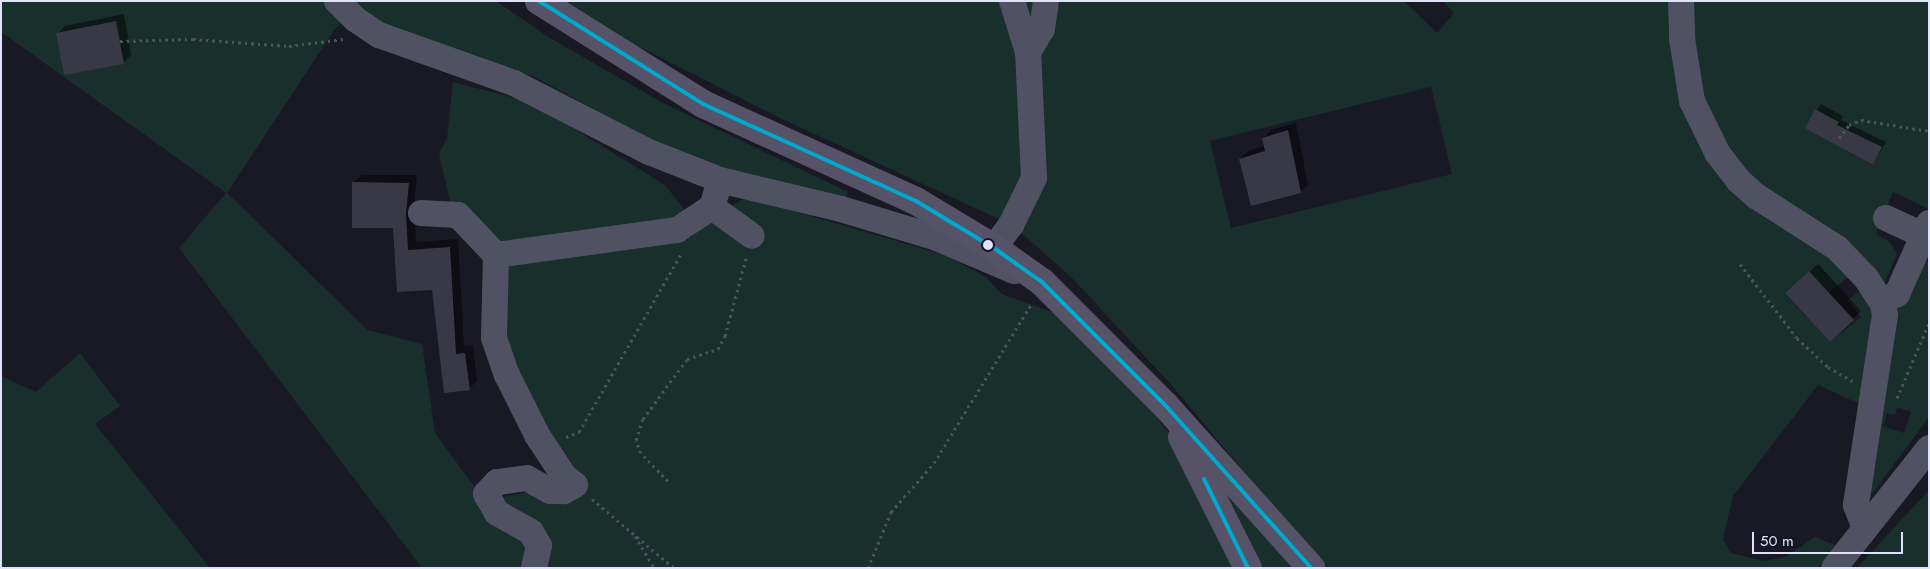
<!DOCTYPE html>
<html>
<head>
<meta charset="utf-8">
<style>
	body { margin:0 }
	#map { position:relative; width:1930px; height:569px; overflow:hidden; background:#191924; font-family:Jost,sans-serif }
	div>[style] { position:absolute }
	.green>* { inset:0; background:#182f2c }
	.shadow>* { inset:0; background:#0007 }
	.building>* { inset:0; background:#393845 }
	.path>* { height:3px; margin-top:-1.5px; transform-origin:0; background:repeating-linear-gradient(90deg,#49545d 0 2.5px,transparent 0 6.5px) }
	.minor>* { height:26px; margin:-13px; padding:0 13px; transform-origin:13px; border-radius:13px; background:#505263 }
	.major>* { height:28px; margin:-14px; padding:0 14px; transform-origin:14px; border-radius:14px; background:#565268 }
	.bus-1>* { height:4px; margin:-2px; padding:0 2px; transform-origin:2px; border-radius:2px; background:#00a9ce }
	.dots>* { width:14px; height:14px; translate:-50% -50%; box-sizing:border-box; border:2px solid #151429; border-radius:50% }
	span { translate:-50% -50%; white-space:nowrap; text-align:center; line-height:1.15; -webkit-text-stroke:4.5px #151429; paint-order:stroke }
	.frame { position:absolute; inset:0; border:2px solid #e0e1fb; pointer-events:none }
	.scale { position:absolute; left:1752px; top:532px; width:151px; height:22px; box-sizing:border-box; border:2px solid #e0e1fb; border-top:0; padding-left:6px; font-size:15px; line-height:18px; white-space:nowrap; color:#e0e1fb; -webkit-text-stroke:4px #151429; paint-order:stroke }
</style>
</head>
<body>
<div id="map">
	<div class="green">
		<div style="clip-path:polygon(1px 1px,496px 1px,550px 38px,663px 103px,848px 192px,844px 203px,813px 191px,682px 156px,532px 76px,442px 50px,356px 10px,335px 29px,227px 193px,368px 330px,422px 344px,435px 433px,487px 504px,503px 497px,554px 486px,514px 378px,499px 285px,511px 260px,692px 237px,694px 230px,746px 197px,948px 256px,987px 278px,1002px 294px,1054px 313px,1131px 380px,1188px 462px,1244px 568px,422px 568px,179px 248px,226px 193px,1px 32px)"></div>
		<div style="clip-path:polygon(563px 1px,1009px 1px,1025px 53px,1026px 193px,1005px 222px,782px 119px,626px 40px)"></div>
		<div style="clip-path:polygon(evenodd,1016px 1px,1404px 1px,1437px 33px,1454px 13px,1443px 1px,1674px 1px,1687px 111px,1796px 232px,1851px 275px,1829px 292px,1809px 271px,1785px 294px,1830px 342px,1861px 317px,1848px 300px,1864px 288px,1875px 303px,1864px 406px,1818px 385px,1733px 496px,1723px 539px,1731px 553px,1763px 561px,1785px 557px,1815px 537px,1835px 545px,1818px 568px,1324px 568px,1174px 388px,1074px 280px,1015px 227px,1038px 199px,1016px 1px,1431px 87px,1452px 174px,1231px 228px,1210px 141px,1431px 87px)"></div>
		<div style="clip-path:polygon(evenodd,1688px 1px,1929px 1px,1929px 209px,1893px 192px,1876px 234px,1890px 242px,1897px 254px,1884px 284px,1739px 166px,1698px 102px,1688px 1px,1815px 109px,1839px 121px,1829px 140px,1805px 128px,1815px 109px,1688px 1px,1854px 134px,1882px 147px,1873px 165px,1846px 151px,1854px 134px)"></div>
		<div style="clip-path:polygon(453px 82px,522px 100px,552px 115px,665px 185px,690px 216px,495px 245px,452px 209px,439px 154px,447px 138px)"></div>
		<div style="clip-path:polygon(evenodd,1928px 261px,1929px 417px,1863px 506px,1894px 316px,1916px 262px,1928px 261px,1897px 407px,1911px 412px,1904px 433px,1883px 426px,1887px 413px,1895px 415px,1897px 407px)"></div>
		<div style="clip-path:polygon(80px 353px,120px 406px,95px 424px,210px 568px,1px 568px,1px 376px,36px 392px)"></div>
		<div style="clip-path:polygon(1216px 476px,1297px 568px,1259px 568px)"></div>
		<div style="clip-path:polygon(1929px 490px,1929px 568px,1857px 568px)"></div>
	</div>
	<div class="shadow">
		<div style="clip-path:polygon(124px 14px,131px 55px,124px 62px,65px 74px,58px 33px,65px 26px)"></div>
		<div style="clip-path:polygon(1821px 104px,1843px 116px,1841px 120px,1886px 142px,1873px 164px,1806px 127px)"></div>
		<div style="clip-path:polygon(1296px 123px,1308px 185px,1300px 192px,1240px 159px,1248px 151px,1265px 146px,1264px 138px,1271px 130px)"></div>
		<div style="clip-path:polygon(362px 175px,417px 175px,414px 204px,416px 242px,458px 239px,464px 346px,473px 345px,477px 381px,469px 389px,445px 392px,433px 289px,398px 291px,394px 227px,353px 183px)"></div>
		<div style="clip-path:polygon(1818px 264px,1861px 311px,1830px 341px,1794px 286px)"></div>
	</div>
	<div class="building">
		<div style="clip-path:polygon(116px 21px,124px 64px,64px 75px,56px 33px)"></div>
		<div style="clip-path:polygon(1815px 109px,1839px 122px,1837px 125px,1882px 147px,1873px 165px,1805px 128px)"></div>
		<div style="clip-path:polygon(1288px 130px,1301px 193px,1251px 206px,1239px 159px,1265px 151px,1262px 138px)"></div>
		<div style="clip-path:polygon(352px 182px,409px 183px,406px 213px,408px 250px,450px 247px,456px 354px,465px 353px,470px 390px,444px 393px,432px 290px,397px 292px,393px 228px,352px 228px)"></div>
		<div style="clip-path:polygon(1809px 271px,1854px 320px,1830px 342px,1785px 293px)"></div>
	</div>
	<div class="path">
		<div style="left:120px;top:41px;width:73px;rotate:-1.6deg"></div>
		<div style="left:193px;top:39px;width:96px;rotate:4.2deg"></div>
		<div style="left:289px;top:46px;width:55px;rotate:-7.3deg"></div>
		<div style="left:1839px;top:138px;width:16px;rotate:-52deg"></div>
		<div style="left:1849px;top:125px;width:13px;rotate:-23deg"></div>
		<div style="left:1861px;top:120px;width:69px;rotate:9.2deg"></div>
		<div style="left:1740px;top:264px;width:93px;rotate:52.4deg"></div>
		<div style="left:1797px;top:338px;width:42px;rotate:43.1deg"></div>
		<div style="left:1828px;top:367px;width:28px;rotate:30deg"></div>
		<div style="left:1897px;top:398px;width:82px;rotate:-66.9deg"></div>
		<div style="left:566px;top:437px;width:14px;rotate:-21deg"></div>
		<div style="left:579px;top:432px;width:207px;rotate:-60.2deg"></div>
		<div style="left:668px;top:481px;width:39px;rotate:-134deg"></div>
		<div style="left:641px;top:453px;width:14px;rotate:-111deg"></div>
		<div style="left:636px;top:440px;width:22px;rotate:-72deg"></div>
		<div style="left:643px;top:419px;width:74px;rotate:-53.7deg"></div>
		<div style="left:687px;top:359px;width:33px;rotate:-18deg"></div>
		<div style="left:718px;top:349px;width:15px;rotate:-62deg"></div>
		<div style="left:725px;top:336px;width:81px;rotate:-74.9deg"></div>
		<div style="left:592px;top:499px;width:107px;rotate:40.1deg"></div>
		<div style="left:635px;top:536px;width:37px;rotate:59deg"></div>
		<div style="left:868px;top:568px;width:61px;rotate:-67.7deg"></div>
		<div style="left:891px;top:512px;width:65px;rotate:-48.7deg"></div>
		<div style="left:934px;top:463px;width:188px;rotate:-58.5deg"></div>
	</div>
	<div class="minor">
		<div style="left:337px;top:1px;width:25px;rotate:45deg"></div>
		<div style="left:355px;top:19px;width:29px;rotate:34deg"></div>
		<div style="left:379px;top:35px;width:143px;rotate:19.6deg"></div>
		<div style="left:514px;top:83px;width:152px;rotate:27.1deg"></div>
		<div style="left:649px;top:152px;width:76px;rotate:21.5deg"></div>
		<div style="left:720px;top:180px;width:124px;rotate:13.5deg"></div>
		<div style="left:841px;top:209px;width:100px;rotate:16.8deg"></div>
		<div style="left:937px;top:238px;width:84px;rotate:23.2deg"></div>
		<div style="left:1681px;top:1px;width:38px;rotate:88deg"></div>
		<div style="left:1682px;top:39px;width:63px;rotate:80.8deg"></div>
		<div style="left:1692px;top:101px;width:59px;rotate:63.9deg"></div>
		<div style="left:1718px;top:154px;width:33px;rotate:52deg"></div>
		<div style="left:1738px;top:180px;width:24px;rotate:42deg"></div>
		<div style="left:1756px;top:196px;width:96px;rotate:32.7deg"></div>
		<div style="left:1837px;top:248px;width:42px;rotate:46deg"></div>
		<div style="left:1866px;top:278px;width:31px;rotate:57deg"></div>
		<div style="left:1883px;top:304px;width:11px;rotate:80deg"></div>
		<div style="left:1885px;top:315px;width:192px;rotate:98.7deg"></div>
		<div style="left:1856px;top:505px;width:25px;rotate:69deg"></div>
		<div style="left:1028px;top:52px;width:27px;rotate:-59deg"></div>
		<div style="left:1042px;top:29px;width:28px;rotate:-82deg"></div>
		<div style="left:712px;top:207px;width:49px;rotate:35.9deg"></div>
		<div style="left:421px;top:213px;width:37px;rotate:3deg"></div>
		<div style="left:458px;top:215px;width:55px;rotate:46.5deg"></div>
		<div style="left:496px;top:255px;width:83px;rotate:91.4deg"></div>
		<div style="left:494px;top:338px;width:39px;rotate:71deg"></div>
		<div style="left:507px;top:375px;width:67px;rotate:63.4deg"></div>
		<div style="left:537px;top:435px;width:49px;rotate:56.6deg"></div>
		<div style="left:564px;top:476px;width:14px;rotate:39deg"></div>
		<div style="left:575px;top:485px;width:13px;rotate:151deg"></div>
		<div style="left:564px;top:491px;width:14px;rotate:180deg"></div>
		<div style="left:550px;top:491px;width:26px;rotate:-151deg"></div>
		<div style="left:527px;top:478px;width:30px;rotate:172deg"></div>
		<div style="left:497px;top:482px;width:16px;rotate:133deg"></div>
		<div style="left:486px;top:494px;width:22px;rotate:60deg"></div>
		<div style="left:497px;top:513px;width:39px;rotate:29deg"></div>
		<div style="left:531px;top:532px;width:16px;rotate:60deg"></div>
		<div style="left:539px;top:546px;width:23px;rotate:103deg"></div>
		<div style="left:1886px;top:218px;width:47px;rotate:24.9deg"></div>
		<div style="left:994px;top:248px;width:29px;rotate:-54deg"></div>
		<div style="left:1011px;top:225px;width:52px;rotate:-63.9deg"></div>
		<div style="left:1034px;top:178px;width:126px;rotate:-92.7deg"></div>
		<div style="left:1028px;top:52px;width:53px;rotate:-107.4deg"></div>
		<div style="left:496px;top:255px;width:183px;rotate:-7.9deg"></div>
		<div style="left:677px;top:230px;width:42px;rotate:-33.3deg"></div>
		<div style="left:712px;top:207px;width:28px;rotate:-73deg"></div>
		<div style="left:1882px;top:301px;width:17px;rotate:-25deg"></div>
		<div style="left:1897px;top:294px;width:78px;rotate:-65.7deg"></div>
		<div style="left:1834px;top:568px;width:153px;rotate:-51.6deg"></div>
	</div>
	<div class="major">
		<div style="left:539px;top:1px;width:194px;rotate:32.1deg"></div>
		<div style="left:703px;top:104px;width:234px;rotate:24.5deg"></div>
		<div style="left:916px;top:201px;width:91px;rotate:31.1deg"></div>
		<div style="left:994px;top:248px;width:59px;rotate:35.3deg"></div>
		<div style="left:1042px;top:282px;width:174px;rotate:45deg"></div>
		<div style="left:1165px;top:405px;width:219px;rotate:48.1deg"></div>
		<div style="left:1182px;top:437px;width:147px;rotate:63.3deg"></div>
	</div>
	<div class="bus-1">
		<div style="left:539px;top:1px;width:194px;rotate:32.1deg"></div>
		<div style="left:703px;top:104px;width:234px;rotate:24.5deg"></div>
		<div style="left:916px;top:201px;width:91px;rotate:31.1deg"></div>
		<div style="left:994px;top:248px;width:59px;rotate:35.3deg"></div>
		<div style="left:1042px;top:282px;width:174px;rotate:45deg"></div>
		<div style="left:1165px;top:405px;width:219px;rotate:48.1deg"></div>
		<div style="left:1204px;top:479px;width:99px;rotate:63.7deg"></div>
	</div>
	<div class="dots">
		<div style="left:988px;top:245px;background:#e0e1fb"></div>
	</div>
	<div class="frame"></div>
	<div class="scale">50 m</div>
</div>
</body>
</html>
